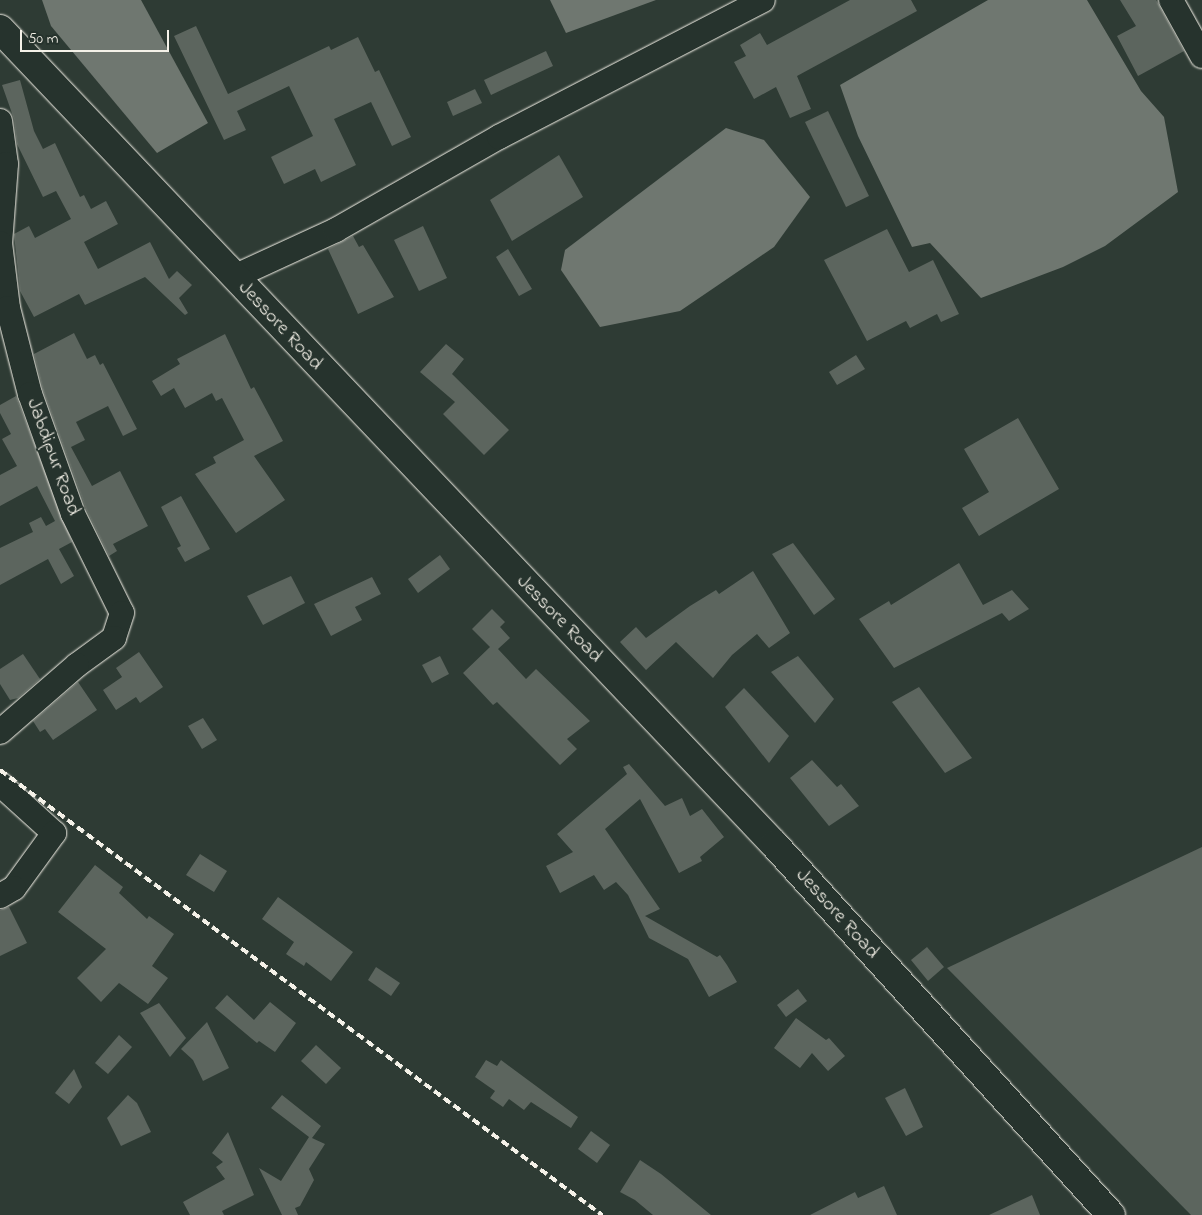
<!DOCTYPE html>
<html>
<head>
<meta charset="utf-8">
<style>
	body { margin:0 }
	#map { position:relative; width:1202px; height:1215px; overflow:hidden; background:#2e3b34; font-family:"Indie Flower",sans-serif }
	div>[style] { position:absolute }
	.water>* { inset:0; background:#6f7770 }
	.building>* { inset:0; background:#5c655e }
	.roads { filter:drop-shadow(0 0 1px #f4f1e8) drop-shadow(0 0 1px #f4f1e8) }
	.street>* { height:24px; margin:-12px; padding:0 12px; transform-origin:12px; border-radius:12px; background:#26332d }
	.highway>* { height:28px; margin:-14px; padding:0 14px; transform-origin:14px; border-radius:14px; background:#26332d }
	.rail>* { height:4px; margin-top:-2px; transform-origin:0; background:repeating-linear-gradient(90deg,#f4f1e8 0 8px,transparent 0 12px) }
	span { translate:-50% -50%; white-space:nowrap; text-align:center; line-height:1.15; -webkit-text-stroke:4px #26332d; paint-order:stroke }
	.street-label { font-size:20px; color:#f4f1e8 }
	.scale { position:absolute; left:20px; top:30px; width:149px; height:22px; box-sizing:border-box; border:2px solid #f4f1e8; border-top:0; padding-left:6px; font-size:15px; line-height:18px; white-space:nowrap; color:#f4f1e8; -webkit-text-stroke:4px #26332d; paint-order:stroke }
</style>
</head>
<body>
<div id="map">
	<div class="water">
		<div style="clip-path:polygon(42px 0,141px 0,208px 123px,157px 153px,51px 26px)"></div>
		<div style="clip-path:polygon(550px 0,656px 0,566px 33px)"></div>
		<div style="clip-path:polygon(988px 0,1087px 0,1141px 91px,1164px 117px,1178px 192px,1105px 246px,1063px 267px,981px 298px,930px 243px,912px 247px,858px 136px,840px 85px)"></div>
		<div style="clip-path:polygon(726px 128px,764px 140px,810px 197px,774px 247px,680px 311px,600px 327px,561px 270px,565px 250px)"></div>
	</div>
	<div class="building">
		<div style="clip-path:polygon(850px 0,911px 0,917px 11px,797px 76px,811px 109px,790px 118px,776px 87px,754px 99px,734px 62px,746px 56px,740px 45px,760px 33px,767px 45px)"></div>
		<div style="clip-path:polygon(1120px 0,1156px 0,1184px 51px,1138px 76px,1117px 36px,1136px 26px)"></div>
		<div style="clip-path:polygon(196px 26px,228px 94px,329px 46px,331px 50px,358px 37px,375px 72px,379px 70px,411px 137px,392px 146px,371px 102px,334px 119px,356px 165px,321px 182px,315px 169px,284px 184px,271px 157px,313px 136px,289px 86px,237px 111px,246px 130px,224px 140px,174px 36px)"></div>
		<div style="clip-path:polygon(546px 51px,553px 66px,491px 95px,484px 80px)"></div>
		<div style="clip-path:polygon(20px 80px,34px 131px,43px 149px,55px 143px,80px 197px,84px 195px,91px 209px,106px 201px,118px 224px,84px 242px,98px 269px,150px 242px,169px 279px,177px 271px,192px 285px,179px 298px,188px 313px,185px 315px,145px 277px,85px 305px,79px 294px,34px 317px,20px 291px,14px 234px,29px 226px,35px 238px,71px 219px,56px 191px,43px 197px,17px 144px,14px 119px,2px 85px)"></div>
		<div style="clip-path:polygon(475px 89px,482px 103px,453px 116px,447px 102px)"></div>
		<div style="clip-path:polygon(828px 111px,869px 196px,846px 207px,805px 122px)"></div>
		<div style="clip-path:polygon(559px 155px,583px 197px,512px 241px,490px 200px)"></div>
		<div style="clip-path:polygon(423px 226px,447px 278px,419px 291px,394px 240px)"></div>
		<div style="clip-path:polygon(887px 229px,909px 272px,933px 260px,959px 314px,941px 322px,937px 314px,910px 328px,906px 321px,867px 341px,824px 260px)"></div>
		<div style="clip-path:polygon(353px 236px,359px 247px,363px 245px,394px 297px,358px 314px,328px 249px)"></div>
		<div style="clip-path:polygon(508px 249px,532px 289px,519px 296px,496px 257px)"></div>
		<div style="clip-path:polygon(74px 333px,87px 359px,95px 355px,100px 365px,103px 363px,137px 429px,123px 436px,108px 406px,76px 422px,85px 440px,71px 447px,92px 486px,120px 471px,148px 526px,113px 544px,117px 551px,109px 556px,86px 509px,43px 390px,34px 354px)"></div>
		<div style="clip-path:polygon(225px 334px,251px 389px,254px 387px,283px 441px,254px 456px,285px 500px,236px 533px,195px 474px,216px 463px,213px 457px,244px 440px,222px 398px,216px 401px,212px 393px,185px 408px,174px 388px,161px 396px,152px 381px,180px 364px,177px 359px)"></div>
		<div style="clip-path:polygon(446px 344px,464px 359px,452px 374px,509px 430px,484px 455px,443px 414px,455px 402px,420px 372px)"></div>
		<div style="clip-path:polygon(856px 355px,865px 369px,837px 385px,829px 372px)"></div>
		<div style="clip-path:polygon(16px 396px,72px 542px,59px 549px,74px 576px,61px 584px,48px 559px,0 585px,0 548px,33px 532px,29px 523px,41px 517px,46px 526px,55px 521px,37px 486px,0 506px,0 475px,17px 466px,2px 439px,11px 434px,0 413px,0 405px)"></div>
		<div style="clip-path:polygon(1018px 418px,1059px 489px,979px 536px,962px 508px,989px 492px,964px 449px)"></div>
		<div style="clip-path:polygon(181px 496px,210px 549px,185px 562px,177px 548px,181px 546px,161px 507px)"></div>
		<div style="clip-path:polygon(793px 543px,835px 599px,814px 615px,772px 554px)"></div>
		<div style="clip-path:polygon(440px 555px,450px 569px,418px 593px,408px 579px)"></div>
		<div style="clip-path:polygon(959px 563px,983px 605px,1012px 590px,1029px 609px,1009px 621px,1002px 613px,894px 668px,859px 619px,889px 601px,891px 605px)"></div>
		<div style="clip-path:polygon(753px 571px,790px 633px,769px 648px,757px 634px,732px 655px,713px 678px,676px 642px,646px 670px,620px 642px,636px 627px,646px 638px,690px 606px,716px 590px,719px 594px)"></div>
		<div style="clip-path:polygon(291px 576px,305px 603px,263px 625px,247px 596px)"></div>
		<div style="clip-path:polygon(372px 577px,381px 594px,355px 607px,362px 620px,331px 636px,314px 604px)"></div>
		<div style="clip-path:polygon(492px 609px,505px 622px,500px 627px,510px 638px,498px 649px,526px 679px,536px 669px,590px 721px,567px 739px,577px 749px,560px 765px,497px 702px,493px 705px,463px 673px,490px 647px,472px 629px)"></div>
		<div style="clip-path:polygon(139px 652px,163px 687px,140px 703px,136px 697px,116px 710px,103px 690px,122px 677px,116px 668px)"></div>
		<div style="clip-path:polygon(23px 654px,40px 679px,18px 698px,10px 700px,0 684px,0 669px)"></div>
		<div style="clip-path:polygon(440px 656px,449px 674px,432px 683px,422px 665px)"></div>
		<div style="clip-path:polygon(798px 656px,834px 699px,815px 723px,771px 672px)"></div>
		<div style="clip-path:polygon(78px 682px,97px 710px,53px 740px,45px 729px,40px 732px,33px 721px)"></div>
		<div style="clip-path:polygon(919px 687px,972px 758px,945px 773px,892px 702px)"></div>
		<div style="clip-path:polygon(744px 688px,789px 736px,769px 763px,725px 707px)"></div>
		<div style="clip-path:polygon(203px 718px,217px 740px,202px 749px,188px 726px)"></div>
		<div style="clip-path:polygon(812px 760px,837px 787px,841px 784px,859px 806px,829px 826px,790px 778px)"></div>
		<div style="clip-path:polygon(629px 764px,665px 806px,682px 798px,690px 816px,702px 809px,724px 837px,700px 857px,702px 861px,679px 873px,640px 799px,605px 829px,660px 909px,645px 916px,717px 957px,720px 955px,727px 965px,737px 982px,709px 997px,688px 959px,649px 938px,628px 895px,616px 882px,604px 890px,594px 875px,560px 893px,546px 866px,573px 852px,557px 834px,627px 774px,623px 767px)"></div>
		<div style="clip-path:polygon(1202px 847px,1202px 1215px,1191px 1215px,947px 968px)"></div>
		<div style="clip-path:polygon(200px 854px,227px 871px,214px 892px,186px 875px)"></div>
		<div style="clip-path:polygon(95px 865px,123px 887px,119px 893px,147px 919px,149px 916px,174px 934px,152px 966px,168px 978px,148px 1004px,119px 983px,101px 1002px,77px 978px,106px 949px,58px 912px)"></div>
		<div style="clip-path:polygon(278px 897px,353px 952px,331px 981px,306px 962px,304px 966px,286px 954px,294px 942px,262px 919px)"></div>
		<div style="clip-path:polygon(9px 907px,27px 943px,0 956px,0 910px)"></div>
		<div style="clip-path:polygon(927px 947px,944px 967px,928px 981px,911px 960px)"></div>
		<div style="clip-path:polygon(376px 967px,400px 983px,391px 996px,368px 980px)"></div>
		<div style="clip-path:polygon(798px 989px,807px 1001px,786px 1017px,777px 1005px)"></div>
		<div style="clip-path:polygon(227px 995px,254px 1020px,270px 1002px,296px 1023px,275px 1052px,259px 1041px,257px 1043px,215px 1008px)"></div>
		<div style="clip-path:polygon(159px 1003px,186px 1038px,170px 1057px,140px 1013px)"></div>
		<div style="clip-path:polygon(796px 1018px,826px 1040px,829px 1038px,845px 1056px,828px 1071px,812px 1053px,800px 1068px,774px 1048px)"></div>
		<div style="clip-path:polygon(207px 1022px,229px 1068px,203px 1081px,193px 1060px,181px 1049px)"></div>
		<div style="clip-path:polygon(119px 1035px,132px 1047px,108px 1074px,95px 1063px)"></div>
		<div style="clip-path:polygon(316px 1045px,341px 1068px,326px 1084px,301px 1061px)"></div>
		<div style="clip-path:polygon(486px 1060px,497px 1066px,501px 1060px,578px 1117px,571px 1128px,531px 1102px,524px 1110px,509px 1099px,503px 1107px,490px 1098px,495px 1091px,475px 1077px)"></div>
		<div style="clip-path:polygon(74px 1069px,82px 1087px,69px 1104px,55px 1093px)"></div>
		<div style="clip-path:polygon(905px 1088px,923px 1127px,906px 1136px,885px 1098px)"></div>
		<div style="clip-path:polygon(128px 1095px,137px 1103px,151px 1132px,121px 1146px,107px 1118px)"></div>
		<div style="clip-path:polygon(282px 1095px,321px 1126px,312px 1138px,325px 1144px,309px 1169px,314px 1180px,300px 1206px,295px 1208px,298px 1215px,282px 1215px,259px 1168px,281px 1181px,309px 1137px,271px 1108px)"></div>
		<div style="clip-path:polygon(591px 1131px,610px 1145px,597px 1163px,578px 1149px)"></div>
		<div style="clip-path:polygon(228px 1132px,254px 1195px,222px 1211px,224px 1215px,190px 1215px,183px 1202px,225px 1179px,216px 1167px,223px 1162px,212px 1153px)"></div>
		<div style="clip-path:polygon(640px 1160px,661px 1174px,711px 1215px,653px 1215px,635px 1200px,620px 1192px)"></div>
		<div style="clip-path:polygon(884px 1186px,897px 1215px,810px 1215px,855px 1192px,858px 1198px)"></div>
		<div style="clip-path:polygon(1032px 1195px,1040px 1215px,989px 1215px)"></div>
	</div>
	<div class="roads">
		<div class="street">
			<div style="left:1171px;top:0;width:64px;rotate:61deg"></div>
			<div style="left:0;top:121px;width:43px;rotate:82.1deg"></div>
			<div style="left:6px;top:164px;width:79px;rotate:94.3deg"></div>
			<div style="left:0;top:243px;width:65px;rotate:83deg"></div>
			<div style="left:8px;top:308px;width:89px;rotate:75.7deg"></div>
			<div style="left:30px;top:394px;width:127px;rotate:70.3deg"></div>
			<div style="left:73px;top:514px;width:110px;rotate:63.7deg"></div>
			<div style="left:122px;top:613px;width:26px;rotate:108deg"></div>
			<div style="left:114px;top:638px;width:46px;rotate:143.9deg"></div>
			<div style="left:77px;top:665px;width:102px;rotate:139deg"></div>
			<div style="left:234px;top:277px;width:112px;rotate:-24.7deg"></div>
			<div style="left:336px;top:230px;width:188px;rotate:-29.7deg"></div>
			<div style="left:499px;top:137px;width:297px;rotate:-27.4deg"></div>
			<div style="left:0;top:784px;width:73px;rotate:42.2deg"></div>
			<div style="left:54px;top:833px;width:68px;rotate:126deg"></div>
			<div style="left:14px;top:888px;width:16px;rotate:150deg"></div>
		</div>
		<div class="highway">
			<div style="left:0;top:29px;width:1124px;rotate:46.48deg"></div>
			<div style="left:774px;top:844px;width:501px;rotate:47.75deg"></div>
		</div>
	</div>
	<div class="rail">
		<div style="left:0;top:770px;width:749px;rotate:36.47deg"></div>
	</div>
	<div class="street-label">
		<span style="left:280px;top:326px;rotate:47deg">Jessore Road</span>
		<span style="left:53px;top:457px;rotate:70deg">Jabdipur Road</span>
		<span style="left:559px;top:619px;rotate:46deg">Jessore Road</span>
		<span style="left:837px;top:914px;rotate:48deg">Jessore Road</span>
	</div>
	<div class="scale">50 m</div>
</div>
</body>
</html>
